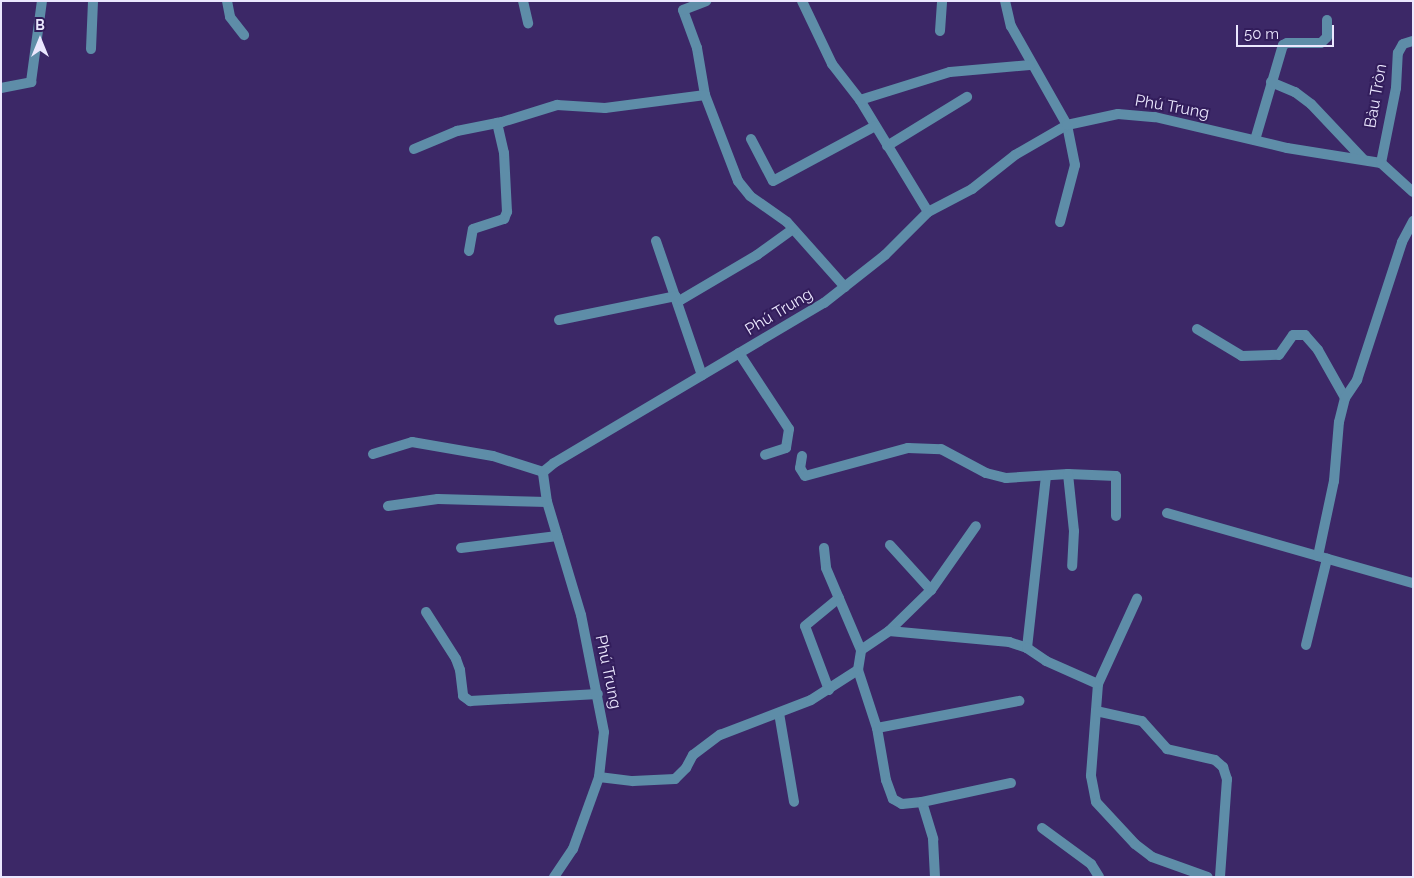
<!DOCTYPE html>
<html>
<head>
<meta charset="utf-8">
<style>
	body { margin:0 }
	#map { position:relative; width:1414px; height:878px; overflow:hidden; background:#3c2867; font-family:Raleway,sans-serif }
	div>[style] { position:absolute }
	.minor>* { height:10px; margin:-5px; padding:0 5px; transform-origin:5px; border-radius:5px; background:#5e8da8 }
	span { translate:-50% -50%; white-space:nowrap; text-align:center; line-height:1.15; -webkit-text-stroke:4px #321d5b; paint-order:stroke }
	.street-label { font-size:16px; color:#ebe7fe }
	.frame { position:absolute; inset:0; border:2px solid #ebe7fe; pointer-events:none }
	.north { position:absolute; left:15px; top:15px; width:50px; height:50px; -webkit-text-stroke:4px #321d5b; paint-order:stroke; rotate:0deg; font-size:14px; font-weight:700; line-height:20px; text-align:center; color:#ebe7fe }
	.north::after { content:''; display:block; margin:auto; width:18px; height:22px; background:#ebe7fe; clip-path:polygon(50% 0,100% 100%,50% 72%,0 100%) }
	.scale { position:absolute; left:1236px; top:25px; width:98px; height:22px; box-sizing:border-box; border:2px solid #ebe7fe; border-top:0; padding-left:6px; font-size:15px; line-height:18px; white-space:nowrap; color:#ebe7fe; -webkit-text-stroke:4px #321d5b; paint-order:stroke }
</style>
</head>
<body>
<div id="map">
	<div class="minor">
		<div style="left:227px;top:1px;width:16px;rotate:79deg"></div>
		<div style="left:230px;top:17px;width:23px;rotate:52deg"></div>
		<div style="left:523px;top:1px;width:23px;rotate:77deg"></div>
		<div style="left:802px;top:1px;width:70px;rotate:64.5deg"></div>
		<div style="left:832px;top:64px;width:46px;rotate:52.1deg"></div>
		<div style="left:860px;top:100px;width:131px;rotate:58.7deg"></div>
		<div style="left:1005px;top:1px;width:26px;rotate:77deg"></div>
		<div style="left:1011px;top:26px;width:114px;rotate:60.5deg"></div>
		<div style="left:1067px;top:125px;width:41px;rotate:78.7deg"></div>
		<div style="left:1075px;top:165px;width:59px;rotate:104.7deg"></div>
		<div style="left:940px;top:31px;width:30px;rotate:-86deg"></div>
		<div style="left:91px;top:49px;width:48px;rotate:-87.6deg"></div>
		<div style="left:1271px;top:82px;width:26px;rotate:23deg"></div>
		<div style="left:1295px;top:92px;width:20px;rotate:37deg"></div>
		<div style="left:1311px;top:104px;width:76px;rotate:46.6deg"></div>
		<div style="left:1px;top:88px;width:31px;rotate:-11deg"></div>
		<div style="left:31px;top:82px;width:82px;rotate:-82.3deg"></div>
		<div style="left:705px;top:95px;width:48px;rotate:-99.7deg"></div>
		<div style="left:697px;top:48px;width:40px;rotate:-110.2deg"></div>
		<div style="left:683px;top:10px;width:25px;rotate:-21deg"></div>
		<div style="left:860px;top:100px;width:94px;rotate:-17.3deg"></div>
		<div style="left:950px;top:72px;width:80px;rotate:-5deg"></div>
		<div style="left:751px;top:139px;width:47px;rotate:62.4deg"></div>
		<div style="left:773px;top:181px;width:116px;rotate:-28.3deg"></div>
		<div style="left:1255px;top:140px;width:99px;rotate:-73.6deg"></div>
		<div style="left:1283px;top:45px;width:4px;rotate:-27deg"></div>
		<div style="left:1287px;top:43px;width:34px"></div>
		<div style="left:1321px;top:43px;width:8px;rotate:-45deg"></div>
		<div style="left:1327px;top:37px;width:17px;rotate:-90deg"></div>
		<div style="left:887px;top:146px;width:94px;rotate:-31.5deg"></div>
		<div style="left:414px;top:149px;width:47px;rotate:-22.7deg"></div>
		<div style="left:457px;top:131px;width:46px;rotate:-11.3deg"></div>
		<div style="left:502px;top:122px;width:58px;rotate:-17.2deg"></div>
		<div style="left:557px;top:105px;width:48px;rotate:3.6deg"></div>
		<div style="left:605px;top:108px;width:101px;rotate:-7.4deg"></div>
		<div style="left:705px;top:95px;width:92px;rotate:69deg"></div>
		<div style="left:738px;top:181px;width:19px;rotate:51deg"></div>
		<div style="left:750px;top:196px;width:45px;rotate:35.1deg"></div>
		<div style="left:787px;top:222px;width:87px;rotate:48.3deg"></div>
		<div style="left:1381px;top:163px;width:76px;rotate:-78.7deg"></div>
		<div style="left:1396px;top:88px;width:35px;rotate:-87deg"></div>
		<div style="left:1398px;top:53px;width:10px;rotate:-61deg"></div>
		<div style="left:1403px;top:44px;width:10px;rotate:-17deg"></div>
		<div style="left:656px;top:241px;width:142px;rotate:71.1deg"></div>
		<div style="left:469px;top:251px;width:22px;rotate:-80deg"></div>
		<div style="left:473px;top:229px;width:33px;rotate:-18deg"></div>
		<div style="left:504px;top:219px;width:8px;rotate:-67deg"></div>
		<div style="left:507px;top:212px;width:59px;rotate:-92.9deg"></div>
		<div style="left:504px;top:153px;width:31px;rotate:-103deg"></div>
		<div style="left:679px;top:301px;width:91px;rotate:-30.5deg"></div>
		<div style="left:757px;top:255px;width:44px;rotate:-35.8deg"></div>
		<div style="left:559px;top:320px;width:119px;rotate:-11.6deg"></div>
		<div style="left:1197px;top:329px;width:52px;rotate:31deg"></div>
		<div style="left:1242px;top:356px;width:37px;rotate:-2deg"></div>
		<div style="left:1279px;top:355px;width:24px;rotate:-55deg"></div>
		<div style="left:1293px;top:335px;width:12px"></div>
		<div style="left:1305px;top:335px;width:20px;rotate:49deg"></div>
		<div style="left:1318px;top:350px;width:55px;rotate:60.6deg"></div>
		<div style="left:739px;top:353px;width:91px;rotate:56.7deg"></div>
		<div style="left:789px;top:429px;width:19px;rotate:99deg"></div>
		<div style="left:786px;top:448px;width:22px;rotate:162deg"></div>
		<div style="left:373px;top:454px;width:41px;rotate:-17.1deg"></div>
		<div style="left:412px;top:442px;width:82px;rotate:9.8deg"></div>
		<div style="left:493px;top:456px;width:52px;rotate:17.7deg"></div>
		<div style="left:802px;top:456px;width:12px;rotate:99deg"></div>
		<div style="left:800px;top:468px;width:9px;rotate:58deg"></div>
		<div style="left:805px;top:476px;width:107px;rotate:-15.2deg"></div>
		<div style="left:908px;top:448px;width:33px;rotate:2deg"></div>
		<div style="left:941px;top:449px;width:51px;rotate:28.1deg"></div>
		<div style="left:986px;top:473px;width:21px;rotate:14deg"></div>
		<div style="left:1006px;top:478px;width:62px;rotate:-3.7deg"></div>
		<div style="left:1068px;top:474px;width:48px;rotate:2.4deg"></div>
		<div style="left:1116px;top:476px;width:40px;rotate:90deg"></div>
		<div style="left:1068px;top:474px;width:57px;rotate:84deg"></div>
		<div style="left:1074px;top:531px;width:35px;rotate:93deg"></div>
		<div style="left:388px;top:506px;width:50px;rotate:-8deg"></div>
		<div style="left:438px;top:499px;width:109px;rotate:1.6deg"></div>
		<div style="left:1167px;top:513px;width:256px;rotate:15.9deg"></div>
		<div style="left:890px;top:545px;width:61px;rotate:47.7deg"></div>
		<div style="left:461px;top:548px;width:97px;rotate:-7.1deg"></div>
		<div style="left:824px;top:548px;width:20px;rotate:84deg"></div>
		<div style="left:826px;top:568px;width:89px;rotate:66.9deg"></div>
		<div style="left:1318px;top:556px;width:77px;rotate:-78deg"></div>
		<div style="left:1334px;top:481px;width:59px;rotate:-85.2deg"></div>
		<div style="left:1339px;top:422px;width:25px;rotate:-76deg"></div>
		<div style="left:1345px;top:398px;width:22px;rotate:-56deg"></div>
		<div style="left:1357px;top:380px;width:145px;rotate:-71.9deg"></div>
		<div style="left:1402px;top:242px;width:24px;rotate:-62deg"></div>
		<div style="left:426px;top:612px;width:56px;rotate:57.4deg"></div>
		<div style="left:456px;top:659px;width:12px;rotate:70deg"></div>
		<div style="left:460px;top:670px;width:26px;rotate:83deg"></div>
		<div style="left:463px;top:696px;width:9px;rotate:36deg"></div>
		<div style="left:470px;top:701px;width:128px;rotate:-3.1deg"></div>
		<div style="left:889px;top:631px;width:59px;rotate:-44.3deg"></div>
		<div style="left:931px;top:590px;width:78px;rotate:-54.9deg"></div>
		<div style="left:1306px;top:645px;width:89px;rotate:-76.3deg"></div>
		<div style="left:1027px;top:648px;width:173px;rotate:-83.7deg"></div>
		<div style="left:858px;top:670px;width:61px;rotate:71.9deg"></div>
		<div style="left:877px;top:728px;width:145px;rotate:-10.8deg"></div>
		<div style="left:1098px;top:684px;width:92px;rotate:94.4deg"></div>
		<div style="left:1091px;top:776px;width:26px;rotate:79deg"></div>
		<div style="left:1096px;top:802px;width:57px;rotate:47.1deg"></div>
		<div style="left:1135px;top:844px;width:21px;rotate:37deg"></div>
		<div style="left:1152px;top:857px;width:59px;rotate:19.7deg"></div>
		<div style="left:829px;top:690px;width:68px;rotate:-110.6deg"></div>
		<div style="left:805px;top:626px;width:44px;rotate:-39.5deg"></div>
		<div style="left:1096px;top:711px;width:47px;rotate:12.3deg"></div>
		<div style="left:1142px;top:721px;width:38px;rotate:48deg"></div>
		<div style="left:1167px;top:749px;width:49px;rotate:12.9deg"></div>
		<div style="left:1215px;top:760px;width:11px;rotate:41deg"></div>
		<div style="left:1223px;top:767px;width:13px;rotate:72deg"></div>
		<div style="left:1227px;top:779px;width:98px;rotate:94.1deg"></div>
		<div style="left:779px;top:713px;width:90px;rotate:80.4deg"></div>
		<div style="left:877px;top:728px;width:53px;rotate:80.2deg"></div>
		<div style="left:886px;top:780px;width:20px;rotate:70deg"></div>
		<div style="left:893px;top:799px;width:10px;rotate:29deg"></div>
		<div style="left:902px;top:804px;width:20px;rotate:-6deg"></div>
		<div style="left:922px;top:802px;width:39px;rotate:73deg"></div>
		<div style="left:933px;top:839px;width:38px;rotate:87deg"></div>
		<div style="left:599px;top:777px;width:34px;rotate:7deg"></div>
		<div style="left:633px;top:781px;width:42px;rotate:-2.7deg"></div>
		<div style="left:675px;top:779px;width:16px;rotate:-45deg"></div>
		<div style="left:686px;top:768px;width:15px;rotate:-62deg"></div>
		<div style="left:693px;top:755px;width:34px;rotate:-37deg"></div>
		<div style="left:720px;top:735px;width:97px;rotate:-21deg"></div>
		<div style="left:811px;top:700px;width:56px;rotate:-32.6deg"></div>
		<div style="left:858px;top:670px;width:20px;rotate:-81deg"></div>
		<div style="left:861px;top:650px;width:34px;rotate:-34deg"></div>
		<div style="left:889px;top:631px;width:121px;rotate:5.2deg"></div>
		<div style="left:1009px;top:642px;width:19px;rotate:18deg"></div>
		<div style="left:1027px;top:648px;width:23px;rotate:34deg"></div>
		<div style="left:1046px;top:661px;width:57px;rotate:23.9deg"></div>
		<div style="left:1098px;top:684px;width:94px;rotate:-65.4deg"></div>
		<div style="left:922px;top:802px;width:91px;rotate:-12.1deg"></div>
		<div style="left:1042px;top:828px;width:61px;rotate:36.3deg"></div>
		<div style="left:1091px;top:864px;width:15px;rotate:58deg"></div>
		<div style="left:554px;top:877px;width:34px;rotate:-56deg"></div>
		<div style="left:573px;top:849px;width:77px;rotate:-70.1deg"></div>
		<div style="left:599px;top:777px;width:45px;rotate:-83.7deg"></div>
		<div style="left:604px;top:732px;width:119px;rotate:-101.1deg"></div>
		<div style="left:581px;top:615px;width:118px;rotate:-106.7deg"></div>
		<div style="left:547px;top:502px;width:30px;rotate:-98deg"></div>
		<div style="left:543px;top:472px;width:14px;rotate:-39deg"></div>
		<div style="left:554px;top:463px;width:314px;rotate:-30.7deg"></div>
		<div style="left:824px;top:303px;width:78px;rotate:-38.2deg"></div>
		<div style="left:885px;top:255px;width:61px;rotate:-45deg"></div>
		<div style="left:928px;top:212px;width:50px;rotate:-27.6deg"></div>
		<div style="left:972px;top:189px;width:55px;rotate:-38.3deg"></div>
		<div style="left:1015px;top:155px;width:60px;rotate:-30deg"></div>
		<div style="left:1067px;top:125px;width:52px;rotate:-12.2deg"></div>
		<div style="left:1118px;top:114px;width:37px;rotate:5deg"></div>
		<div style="left:1155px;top:117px;width:136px;rotate:13.2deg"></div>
		<div style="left:1287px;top:148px;width:95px;rotate:9.1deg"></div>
		<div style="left:1381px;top:163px;width:43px;rotate:42.2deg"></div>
	</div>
	<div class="street-label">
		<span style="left:1376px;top:96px;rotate:-80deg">Bàu Tròn</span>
		<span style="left:1172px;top:107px;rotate:10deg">Phú Trung</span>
		<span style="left:779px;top:312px;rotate:-31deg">Phú Trung</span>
		<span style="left:608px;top:672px;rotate:78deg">Phú Trung</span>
	</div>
	<div class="frame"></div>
	<div class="north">B</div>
	<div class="scale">50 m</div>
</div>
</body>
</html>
